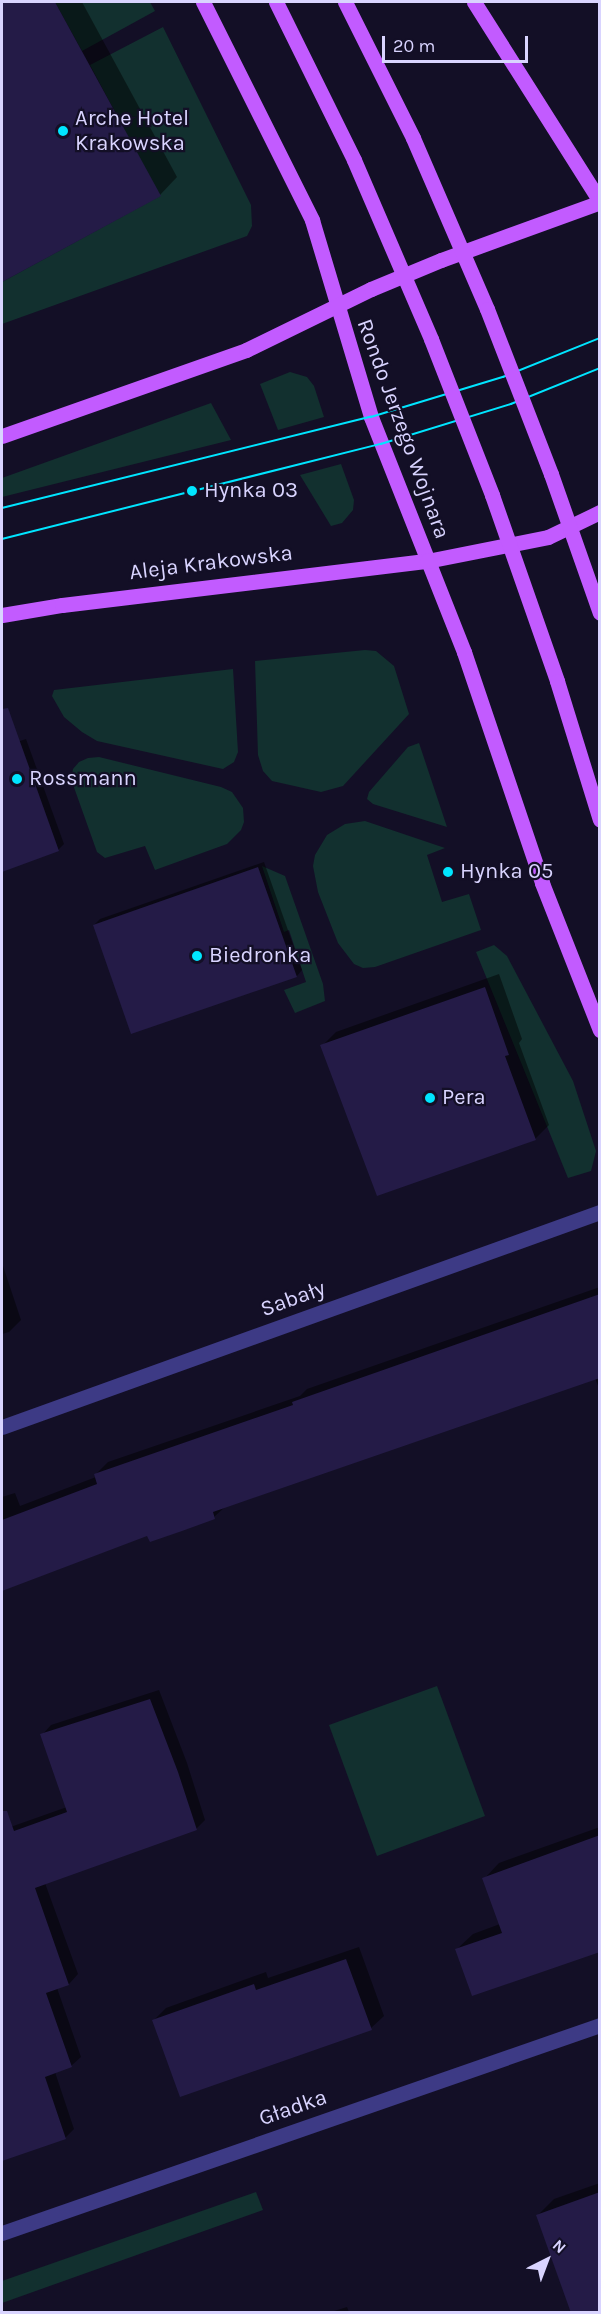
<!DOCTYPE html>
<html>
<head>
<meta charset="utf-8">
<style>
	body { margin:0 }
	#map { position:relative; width:601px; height:2314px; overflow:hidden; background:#130f26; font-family:Karla,sans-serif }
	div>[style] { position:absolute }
	.green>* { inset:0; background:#12302f }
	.shadow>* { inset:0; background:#0007 }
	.building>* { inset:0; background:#241b47 }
	.minor>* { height:15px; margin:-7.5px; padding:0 7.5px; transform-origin:7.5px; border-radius:7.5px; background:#3d3a85 }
	.major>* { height:15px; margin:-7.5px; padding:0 7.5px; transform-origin:7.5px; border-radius:7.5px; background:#c25bff }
	.tram>* { height:1.5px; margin:-0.75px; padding:0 0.75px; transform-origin:0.75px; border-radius:0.75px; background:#00e5ff }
	.major-bridge>* { height:15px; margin:-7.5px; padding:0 7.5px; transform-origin:7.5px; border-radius:7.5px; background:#c25bff }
	.dots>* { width:16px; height:16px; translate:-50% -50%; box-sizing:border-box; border:3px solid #130f26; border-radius:50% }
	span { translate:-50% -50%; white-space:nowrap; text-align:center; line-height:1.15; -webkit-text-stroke:4.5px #130f26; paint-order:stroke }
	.poi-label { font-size:22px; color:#d9d4ff }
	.left { translate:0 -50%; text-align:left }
	.street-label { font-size:22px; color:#d9d4ff }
	.frame { position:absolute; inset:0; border:3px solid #d9d4ff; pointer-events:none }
	.north { position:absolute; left:517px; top:2230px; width:60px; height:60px; -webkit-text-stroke:4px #130f26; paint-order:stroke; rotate:42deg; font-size:16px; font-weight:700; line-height:24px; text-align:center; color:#d9d4ff }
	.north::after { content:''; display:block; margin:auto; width:21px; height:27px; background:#d9d4ff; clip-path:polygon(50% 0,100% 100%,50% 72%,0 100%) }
	.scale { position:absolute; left:382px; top:36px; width:146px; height:27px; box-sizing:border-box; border:3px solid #d9d4ff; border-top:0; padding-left:8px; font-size:18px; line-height:21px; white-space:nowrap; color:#d9d4ff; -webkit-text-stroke:4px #130f26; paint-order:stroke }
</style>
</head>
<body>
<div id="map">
	<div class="green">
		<div style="clip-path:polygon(55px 2px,150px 2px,155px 11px,82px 51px)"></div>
		<div style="clip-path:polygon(163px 27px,251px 205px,252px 226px,247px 236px,2px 324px,2px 282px,160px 196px,90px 65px)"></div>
		<div style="clip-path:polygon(290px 372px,307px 377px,314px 386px,324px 417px,278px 430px,260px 384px)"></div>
		<div style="clip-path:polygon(211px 403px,231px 440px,2px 497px,2px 478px)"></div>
		<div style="clip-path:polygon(341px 464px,354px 500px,353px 510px,342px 523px,331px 526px,300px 475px)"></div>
		<div style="clip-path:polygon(365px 650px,376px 651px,394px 666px,409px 714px,343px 786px,321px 792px,272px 781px,263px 771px,258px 755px,255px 661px)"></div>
		<div style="clip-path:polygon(233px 669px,238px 752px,234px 762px,223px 769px,97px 741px,82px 732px,64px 717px,52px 696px,54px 690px)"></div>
		<div style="clip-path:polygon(419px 743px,447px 827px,373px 804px,367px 799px,369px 792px,408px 747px)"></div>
		<div style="clip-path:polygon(99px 757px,221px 787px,232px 792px,243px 808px,244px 822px,241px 830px,227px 844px,155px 870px,145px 846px,105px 858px,97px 852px,71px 779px,73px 769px,79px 762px,88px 758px)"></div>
		<div style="clip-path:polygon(365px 821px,445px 848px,427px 855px,442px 902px,469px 894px,481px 930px,375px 967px,363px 968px,354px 964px,338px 943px,318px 892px,313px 866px,315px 855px,327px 835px,345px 824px)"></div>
		<div style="clip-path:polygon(262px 866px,285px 876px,323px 984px,325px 1001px,295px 1013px,284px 990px,306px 982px,289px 930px,284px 932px)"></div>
		<div style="clip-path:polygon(494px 945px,507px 956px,573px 1081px,596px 1151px,591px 1171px,568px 1178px,476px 952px)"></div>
		<div style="clip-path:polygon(437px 1686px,485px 1816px,377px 1856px,329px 1725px)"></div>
		<div style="clip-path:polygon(256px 2192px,263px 2210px,2px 2303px,2px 2281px)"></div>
	</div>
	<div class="shadow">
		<div style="clip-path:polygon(2px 2px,82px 2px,177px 177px,160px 195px,2px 281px)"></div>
		<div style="clip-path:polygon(26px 739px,64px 844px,58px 850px,2px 870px,2px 747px)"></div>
		<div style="clip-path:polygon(264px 862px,302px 970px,297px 976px,132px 1032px,94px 925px,100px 919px)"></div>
		<div style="clip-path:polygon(499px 974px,522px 1039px,519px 1043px,549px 1125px,535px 1139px,322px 1046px,336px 1032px)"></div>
		<div style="clip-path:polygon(2px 1263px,21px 1320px,9px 1332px,2px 1334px)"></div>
		<div style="clip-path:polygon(600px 1287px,600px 1391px,595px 1378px,226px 1506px,214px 1517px,148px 1534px,2px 1588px,2px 1497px,15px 1493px,20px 1506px,96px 1477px,96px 1474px,108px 1462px,300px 1396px,307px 1389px)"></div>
		<div style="clip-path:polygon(159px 1690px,187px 1763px,205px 1820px,196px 1829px,45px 1883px,78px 1974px,69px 1984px,57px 1988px,81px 2057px,71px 2066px,55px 2072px,74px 2129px,65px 2138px,2px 2160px,2px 1830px,67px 1807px,42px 1735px,51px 1725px)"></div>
		<div style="clip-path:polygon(600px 1827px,600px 1950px,457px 1949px,473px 1934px,500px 1924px,484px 1879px,499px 1863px)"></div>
		<div style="clip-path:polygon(359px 1947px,384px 2016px,371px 2028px,154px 2020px,166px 2008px,266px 1972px,268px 1978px)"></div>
		<div style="clip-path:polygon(600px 2183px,600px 2312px,538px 2215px,554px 2199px)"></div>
		<div style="clip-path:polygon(347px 2307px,349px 2312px,331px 2312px)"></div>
	</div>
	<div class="building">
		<div style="clip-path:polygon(2px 2px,55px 2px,161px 196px,2px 282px)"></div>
		<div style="clip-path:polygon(8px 708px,59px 851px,2px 872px,2px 709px)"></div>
		<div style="clip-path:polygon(258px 867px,297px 977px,131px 1034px,93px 925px)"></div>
		<div style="clip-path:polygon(485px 987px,509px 1055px,505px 1056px,536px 1140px,377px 1196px,320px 1045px)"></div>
		<div style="clip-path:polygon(600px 1294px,600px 1378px,213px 1512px,215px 1519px,182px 1531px,150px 1542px,147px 1536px,2px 1591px,2px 1520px,97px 1484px,94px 1474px,293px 1405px,292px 1402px)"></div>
		<div style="clip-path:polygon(150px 1699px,178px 1772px,197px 1830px,35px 1888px,69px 1985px,46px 1993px,72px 2067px,45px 2077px,66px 2139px,2px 2161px,2px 1811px,7px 1811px,14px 1831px,67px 1812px,40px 1734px)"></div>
		<div style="clip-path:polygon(600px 1835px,600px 1952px,472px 1996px,455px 1949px,502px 1933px,482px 1878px)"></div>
		<div style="clip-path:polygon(346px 1959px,372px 2030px,180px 2097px,152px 2020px,254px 1984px,256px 1990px)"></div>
		<div style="clip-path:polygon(600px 2192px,600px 2313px,571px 2313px,536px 2215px)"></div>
	</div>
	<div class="minor">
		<div style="left:2px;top:1427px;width:635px;rotate:-19.78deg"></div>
		<div style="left:2px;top:2233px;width:633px;rotate:-19.18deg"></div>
	</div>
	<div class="major">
		<div style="left:203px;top:2px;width:244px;rotate:63.4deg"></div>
		<div style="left:312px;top:220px;width:206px;rotate:73.3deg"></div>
		<div style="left:371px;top:417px;width:253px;rotate:68.4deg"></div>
		<div style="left:464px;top:652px;width:244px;rotate:71.3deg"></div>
		<div style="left:542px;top:883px;width:158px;rotate:68.5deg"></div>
		<div style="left:474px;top:2px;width:236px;rotate:57.7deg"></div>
		<div style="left:2px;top:436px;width:259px;rotate:-19.4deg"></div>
		<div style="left:246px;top:350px;width:139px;rotate:-26deg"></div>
		<div style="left:371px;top:289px;width:76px;rotate:-22.5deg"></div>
		<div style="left:441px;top:260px;width:169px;rotate:-20deg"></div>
		<div style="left:2px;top:615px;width:61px;rotate:-9.5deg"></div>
		<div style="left:62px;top:605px;width:368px;rotate:-6.9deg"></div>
		<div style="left:427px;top:561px;width:123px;rotate:-11.2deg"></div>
		<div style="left:548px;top:537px;width:58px;rotate:-25.7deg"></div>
	</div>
	<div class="tram">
		<div style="left:2px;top:508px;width:380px;rotate:-13.9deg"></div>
		<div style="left:371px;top:417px;width:138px;rotate:-16.9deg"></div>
		<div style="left:503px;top:377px;width:105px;rotate:-21.9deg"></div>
		<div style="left:2px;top:539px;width:391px;rotate:-14.1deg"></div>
		<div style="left:381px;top:444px;width:136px;rotate:-17.1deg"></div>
		<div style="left:511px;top:404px;width:96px;rotate:-22deg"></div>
	</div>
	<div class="major-bridge">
		<div style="left:276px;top:2px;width:176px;rotate:63.7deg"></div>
		<div style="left:354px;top:160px;width:195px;rotate:66.7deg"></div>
		<div style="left:431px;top:339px;width:168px;rotate:68.6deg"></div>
		<div style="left:492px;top:495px;width:197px;rotate:70.7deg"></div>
		<div style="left:557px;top:681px;width:145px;rotate:72.8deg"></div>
		<div style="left:345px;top:2px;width:152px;rotate:63.4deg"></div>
		<div style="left:413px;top:138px;width:186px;rotate:66.6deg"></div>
		<div style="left:487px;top:309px;width:177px;rotate:68.8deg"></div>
		<div style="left:551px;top:474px;width:147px;rotate:70.6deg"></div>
	</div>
	<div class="dots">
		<div style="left:63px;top:131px;background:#00e5ff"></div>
		<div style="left:192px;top:491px;background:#00e5ff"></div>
		<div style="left:17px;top:779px;background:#00e5ff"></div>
		<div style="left:448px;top:872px;background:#00e5ff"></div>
		<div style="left:197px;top:956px;background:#00e5ff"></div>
		<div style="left:430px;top:1098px;background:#00e5ff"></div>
	</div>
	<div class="poi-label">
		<span class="left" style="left:75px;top:131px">Arche Hotel<br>Krakowska</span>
		<span class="left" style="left:204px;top:491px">Hynka 03</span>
		<span class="left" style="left:29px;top:779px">Rossmann</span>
		<span class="left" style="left:460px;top:872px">Hynka 05</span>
		<span class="left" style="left:209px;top:956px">Biedronka</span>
		<span class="left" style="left:442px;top:1098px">Pera</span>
	</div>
	<div class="street-label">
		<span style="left:403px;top:429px;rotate:70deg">Rondo Jerzego Wojnara</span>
		<span style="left:211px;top:563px;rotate:-7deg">Aleja Krakowska</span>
		<span style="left:293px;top:1299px;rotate:-20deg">Sabały</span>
		<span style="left:293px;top:2108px;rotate:-19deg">Gładka</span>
	</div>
	<div class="frame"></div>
	<div class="north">N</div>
	<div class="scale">20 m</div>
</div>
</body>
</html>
